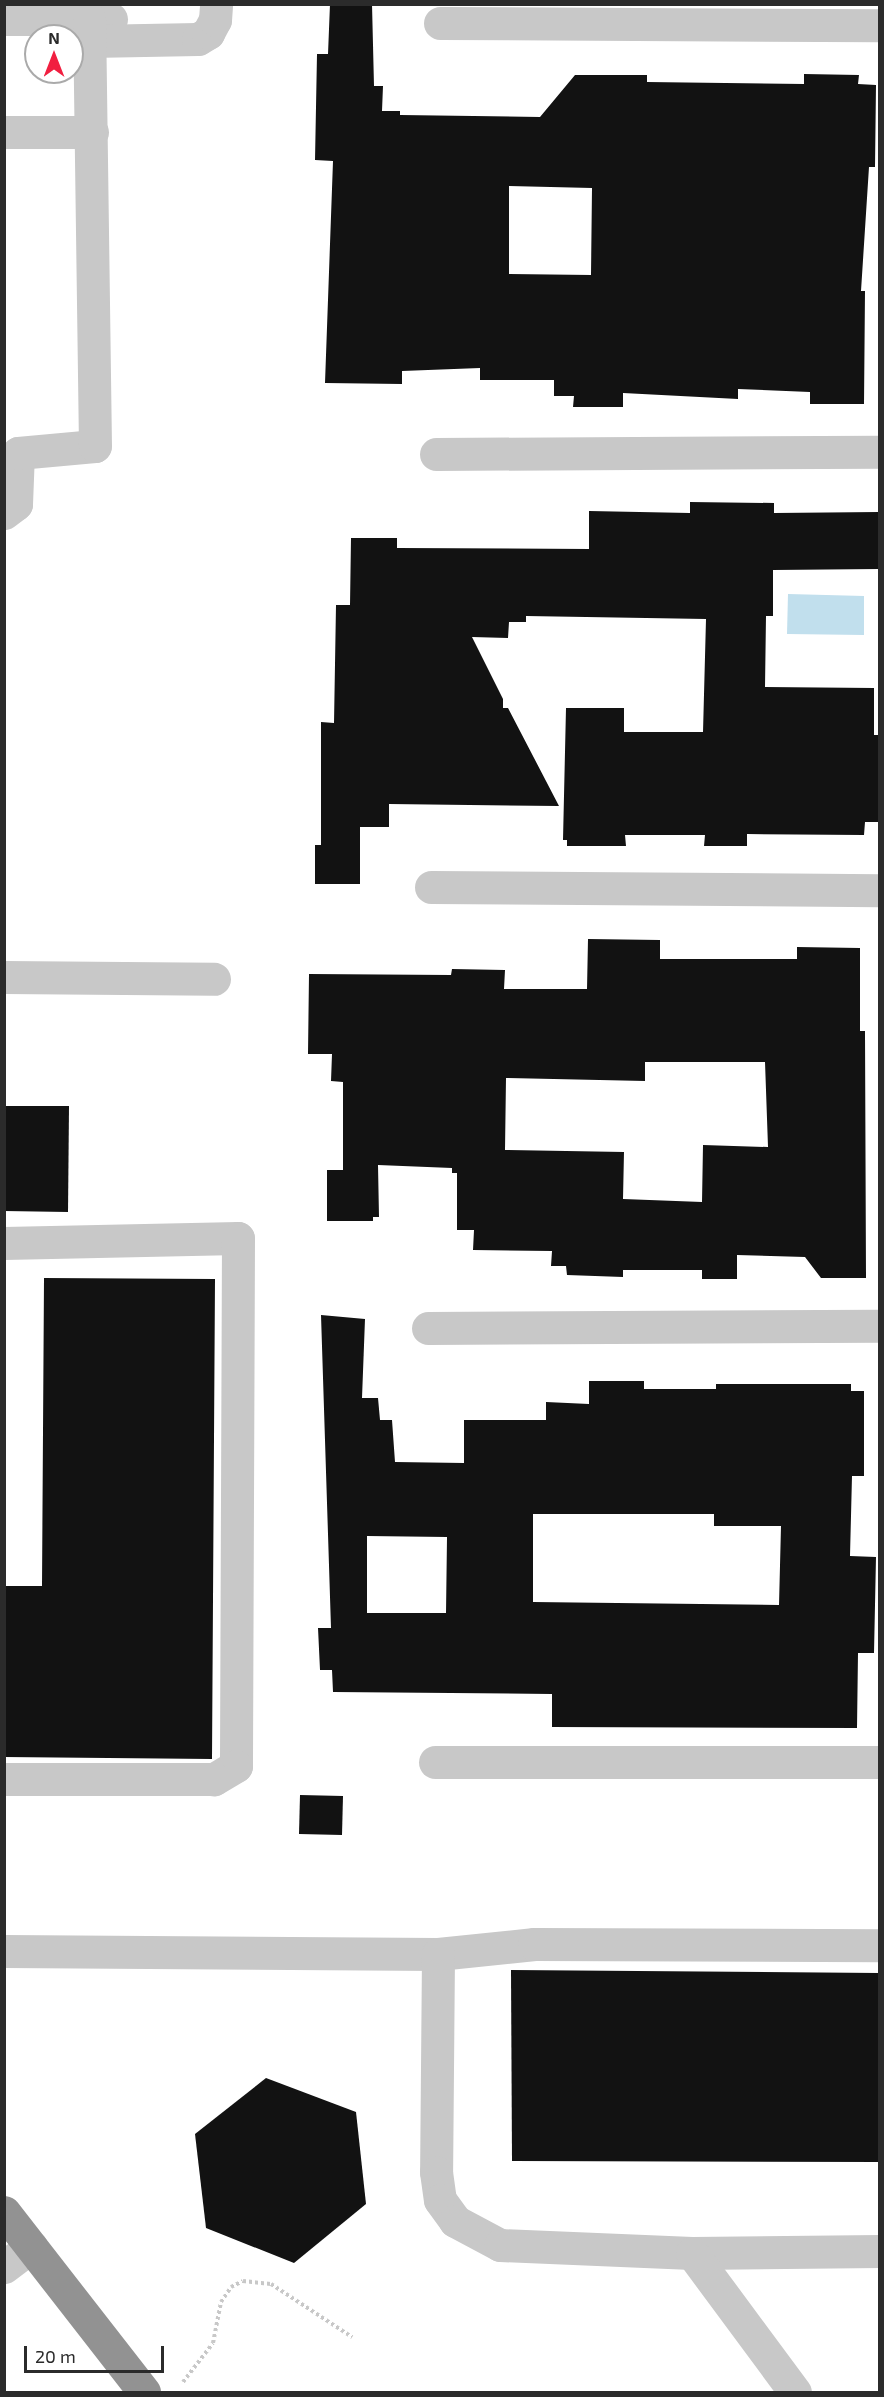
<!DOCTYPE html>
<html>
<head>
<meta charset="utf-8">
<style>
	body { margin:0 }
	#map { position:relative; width:884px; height:2397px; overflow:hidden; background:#fff; font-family:"Exo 2",sans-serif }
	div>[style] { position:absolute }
	.water>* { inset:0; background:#c1dfed }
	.building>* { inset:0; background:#121212 }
	.path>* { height:4px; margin-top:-2px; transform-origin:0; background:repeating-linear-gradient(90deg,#c8c8c8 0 3px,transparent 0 6px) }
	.minor>* { height:33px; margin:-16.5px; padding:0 16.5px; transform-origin:16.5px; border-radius:16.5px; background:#c8c8c8 }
	.highway>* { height:33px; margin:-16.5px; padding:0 16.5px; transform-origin:16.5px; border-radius:16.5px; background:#929292 }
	span { translate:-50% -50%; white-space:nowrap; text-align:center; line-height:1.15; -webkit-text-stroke:6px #fff; paint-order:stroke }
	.frame { position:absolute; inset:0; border:6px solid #2b2b2b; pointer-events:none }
	.north { position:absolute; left:24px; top:24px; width:60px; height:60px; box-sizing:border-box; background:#fff; border:2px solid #aaa; border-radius:50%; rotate:0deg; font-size:16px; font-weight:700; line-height:24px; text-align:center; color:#2b2b2b }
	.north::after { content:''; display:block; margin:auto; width:21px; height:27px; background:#f11f40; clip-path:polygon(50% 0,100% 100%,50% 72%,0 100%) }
	.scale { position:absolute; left:24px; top:2346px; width:140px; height:27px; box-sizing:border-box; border:3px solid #2b2b2b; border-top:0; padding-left:8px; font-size:18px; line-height:21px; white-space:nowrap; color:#2b2b2b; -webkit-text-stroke:4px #fff; paint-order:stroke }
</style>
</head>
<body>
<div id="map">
	<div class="water">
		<div style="clip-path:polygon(788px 594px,864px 596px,864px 635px,787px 634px)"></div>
	</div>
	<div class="building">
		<div style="clip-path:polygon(evenodd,330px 4px,372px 4px,374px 86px,383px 86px,382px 111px,400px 111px,400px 115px,540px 117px,575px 75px,647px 75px,647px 82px,804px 84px,804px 74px,859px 75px,858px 84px,876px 85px,875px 167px,869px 167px,861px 291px,865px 291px,864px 404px,810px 404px,810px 392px,738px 389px,738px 399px,623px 393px,623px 407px,573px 407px,574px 396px,554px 396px,554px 380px,480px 380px,480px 368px,402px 371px,402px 384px,325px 383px,333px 161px,315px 160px,317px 54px,328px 54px,330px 4px,509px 186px,592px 188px,591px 275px,509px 274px,509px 186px)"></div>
		<div style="clip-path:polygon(690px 502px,774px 503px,774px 513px,879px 512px,879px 569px,773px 570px,773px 616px,766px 616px,765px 687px,874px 688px,874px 735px,879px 735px,879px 822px,865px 822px,864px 835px,747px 834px,747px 846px,704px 846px,705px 835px,625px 835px,626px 846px,567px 846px,567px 840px,563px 840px,566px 708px,624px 708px,624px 732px,703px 732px,706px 619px,526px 616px,526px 622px,509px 622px,508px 638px,472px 637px,503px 699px,503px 708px,508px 708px,559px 806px,389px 804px,389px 827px,360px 827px,360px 884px,315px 884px,315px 845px,321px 845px,321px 722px,334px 723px,336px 605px,350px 605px,351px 538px,397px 538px,397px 548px,589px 549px,589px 511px,690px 513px)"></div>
		<div style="clip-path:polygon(evenodd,588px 939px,660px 940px,660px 959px,797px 959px,797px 947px,860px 948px,860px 1031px,865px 1031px,866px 1278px,821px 1278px,805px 1257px,737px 1255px,737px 1279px,702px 1279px,702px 1270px,623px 1270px,623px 1277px,567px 1275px,566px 1266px,551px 1266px,552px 1251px,473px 1250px,474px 1230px,457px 1230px,457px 1173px,452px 1173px,452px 1168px,378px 1165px,379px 1217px,373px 1217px,373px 1221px,327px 1221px,327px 1170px,343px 1170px,343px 1082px,331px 1081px,332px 1054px,308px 1054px,309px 974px,451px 975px,452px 969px,505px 970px,504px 989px,587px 989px,588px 939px,645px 1062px,765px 1062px,768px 1147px,703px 1145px,702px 1202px,623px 1199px,624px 1152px,505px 1150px,506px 1078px,645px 1081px,645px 1062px)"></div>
		<div style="clip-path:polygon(4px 1106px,69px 1106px,68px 1212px,4px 1211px)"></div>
		<div style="clip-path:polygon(44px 1278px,215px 1279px,212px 1759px,4px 1757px,4px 1586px,42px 1586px)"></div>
		<div style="clip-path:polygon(evenodd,321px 1315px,365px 1319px,362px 1398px,378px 1398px,380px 1420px,392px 1420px,395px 1462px,464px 1463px,464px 1420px,546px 1420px,546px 1402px,589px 1404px,589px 1381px,644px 1381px,644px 1389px,716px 1389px,716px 1384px,851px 1384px,851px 1391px,864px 1391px,864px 1476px,852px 1476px,850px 1556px,876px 1557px,874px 1653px,858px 1653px,857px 1728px,552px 1727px,552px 1694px,333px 1692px,332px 1670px,320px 1670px,318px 1628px,331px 1628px,321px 1315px,533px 1514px,714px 1514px,714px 1526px,781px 1526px,779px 1605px,533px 1602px,533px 1514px,321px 1315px,367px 1536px,447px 1537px,446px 1613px,367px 1613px,367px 1536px)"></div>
		<div style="clip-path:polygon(300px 1795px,343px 1796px,342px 1835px,299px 1834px)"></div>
		<div style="clip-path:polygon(511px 1970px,879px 1973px,879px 2162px,512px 2161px)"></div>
		<div style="clip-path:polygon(266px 2078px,356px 2112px,366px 2204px,294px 2263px,206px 2228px,195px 2134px)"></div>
	</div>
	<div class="path">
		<div style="left:183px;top:2382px;width:49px;rotate:-52.4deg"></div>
		<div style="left:213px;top:2343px;width:42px;rotate:-79deg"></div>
		<div style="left:221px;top:2302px;width:18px;rotate:-56deg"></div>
		<div style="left:231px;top:2287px;width:13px;rotate:-27deg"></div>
		<div style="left:243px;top:2281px;width:28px;rotate:6deg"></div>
		<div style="left:271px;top:2284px;width:97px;rotate:33.2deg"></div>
	</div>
	<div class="minor">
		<div style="left:4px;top:19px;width:107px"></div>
		<div style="left:440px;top:23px;width:440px;rotate:0.3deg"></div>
		<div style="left:90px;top:41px;width:108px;rotate:-1.1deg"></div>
		<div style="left:198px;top:39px;width:12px;rotate:-31deg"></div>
		<div style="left:208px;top:33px;width:15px;rotate:-62deg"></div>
		<div style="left:215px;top:20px;width:16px;rotate:-86deg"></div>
		<div style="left:4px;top:132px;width:88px"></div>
		<div style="left:436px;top:454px;width:444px;rotate:-0.3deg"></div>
		<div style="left:4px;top:513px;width:15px;rotate:-37deg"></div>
		<div style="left:16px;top:504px;width:51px;rotate:-87.8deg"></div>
		<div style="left:18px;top:453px;width:77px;rotate:-5.2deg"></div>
		<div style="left:95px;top:446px;width:427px;rotate:-90.8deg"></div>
		<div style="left:431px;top:887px;width:449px;rotate:0.4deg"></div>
		<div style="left:4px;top:977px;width:210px;rotate:0.5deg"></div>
		<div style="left:4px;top:1243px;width:234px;rotate:-1.2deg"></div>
		<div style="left:238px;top:1238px;width:528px;rotate:90.22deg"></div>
		<div style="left:236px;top:1766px;width:26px;rotate:149deg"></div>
		<div style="left:214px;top:1779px;width:210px;rotate:180deg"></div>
		<div style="left:428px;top:1328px;width:452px;rotate:-0.3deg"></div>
		<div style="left:435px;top:1762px;width:445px"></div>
		<div style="left:4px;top:1951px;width:434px;rotate:0.4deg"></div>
		<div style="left:438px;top:1954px;width:97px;rotate:-5.9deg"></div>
		<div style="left:534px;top:1944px;width:346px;rotate:0.2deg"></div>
		<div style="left:438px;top:1954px;width:218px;rotate:90.5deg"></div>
		<div style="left:436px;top:2172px;width:28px;rotate:82deg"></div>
		<div style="left:440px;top:2200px;width:26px;rotate:54deg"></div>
		<div style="left:455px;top:2221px;width:51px;rotate:28.1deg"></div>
		<div style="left:500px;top:2245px;width:192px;rotate:2.4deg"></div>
		<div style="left:692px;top:2253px;width:188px;rotate:-0.6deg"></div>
		<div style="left:692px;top:2253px;width:173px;rotate:53.5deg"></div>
		<div style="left:4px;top:2267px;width:34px;rotate:-37deg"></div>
	</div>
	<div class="highway">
		<div style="left:4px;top:2212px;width:228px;rotate:52.1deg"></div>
	</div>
	<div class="frame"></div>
	<div class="north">N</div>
	<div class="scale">20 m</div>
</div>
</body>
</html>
